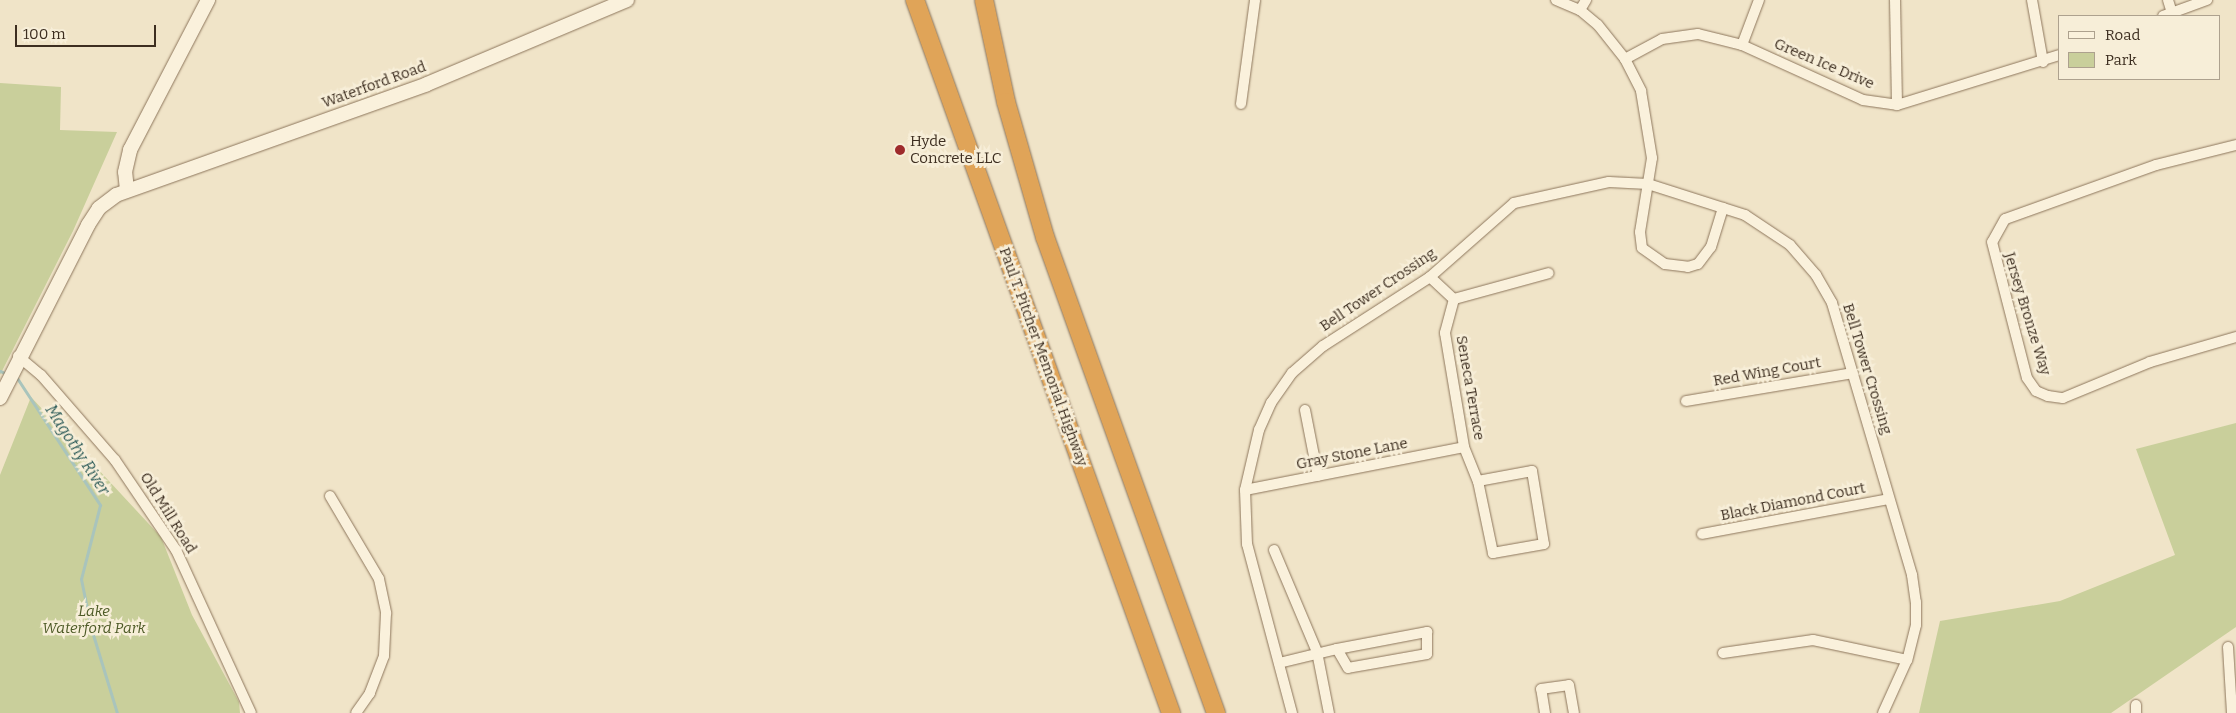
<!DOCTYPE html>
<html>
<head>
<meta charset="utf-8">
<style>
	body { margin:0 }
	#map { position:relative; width:2236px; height:713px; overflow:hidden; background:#f0e4c8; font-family:Bitter,serif }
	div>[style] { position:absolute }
	.green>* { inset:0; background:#c9cf9b }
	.stream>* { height:3px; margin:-1.5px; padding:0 1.5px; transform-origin:1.5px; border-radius:1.5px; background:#a9c4bc }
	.roads { filter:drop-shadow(0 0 1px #8d765c) drop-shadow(0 0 1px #8d765c) }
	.street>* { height:10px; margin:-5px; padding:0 5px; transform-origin:5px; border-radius:5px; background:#faf1dc }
	.secondary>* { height:14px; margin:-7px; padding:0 7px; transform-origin:7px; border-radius:7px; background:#faf1dc }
	.highway>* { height:18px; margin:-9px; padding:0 9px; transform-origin:9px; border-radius:9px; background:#e0a458 }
	.dots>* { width:14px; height:14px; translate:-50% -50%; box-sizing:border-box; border:2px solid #f7eed8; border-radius:50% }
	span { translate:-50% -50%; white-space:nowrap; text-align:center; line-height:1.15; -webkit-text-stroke:5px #f7eed8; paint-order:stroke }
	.street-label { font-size:15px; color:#3d2e20 }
	.poi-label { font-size:15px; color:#3d2e20 }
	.left { translate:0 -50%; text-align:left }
	.park-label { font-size:15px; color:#4d5a26; font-style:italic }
	.water-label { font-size:16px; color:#2f5d5a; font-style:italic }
	.legend { position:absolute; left:2058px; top:15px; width:162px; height:65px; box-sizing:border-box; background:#f7eed8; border:1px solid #ada18e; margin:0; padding:6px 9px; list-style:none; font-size:15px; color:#3d2e20 }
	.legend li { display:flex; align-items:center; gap:10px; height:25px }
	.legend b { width:25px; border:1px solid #ada18e }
	.scale { position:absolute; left:15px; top:25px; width:141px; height:22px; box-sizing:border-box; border:2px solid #3d2e20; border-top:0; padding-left:6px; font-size:15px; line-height:18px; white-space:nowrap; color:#3d2e20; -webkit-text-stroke:4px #f7eed8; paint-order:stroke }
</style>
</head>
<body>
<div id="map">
	<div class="green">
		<div style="clip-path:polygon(0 83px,61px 87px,60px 130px,117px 132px,73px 231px,0 375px)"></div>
		<div style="clip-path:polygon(31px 397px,161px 537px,192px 615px,239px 702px,240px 713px,0 713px,0 475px)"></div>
		<div style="clip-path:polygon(2236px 423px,2236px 627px,2111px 713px,1919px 713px,1940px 621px,2060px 601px,2175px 555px,2136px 449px)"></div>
	</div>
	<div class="stream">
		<div style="left:0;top:371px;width:5px;rotate:22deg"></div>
		<div style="left:17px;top:378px;width:152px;rotate:56.8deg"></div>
		<div style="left:100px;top:505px;width:76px;rotate:104.4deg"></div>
		<div style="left:81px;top:579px;width:50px;rotate:78.5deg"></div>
		<div style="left:91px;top:628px;width:89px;rotate:73deg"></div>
	</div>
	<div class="roads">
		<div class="street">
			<div style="left:1556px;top:0;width:26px;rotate:23deg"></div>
			<div style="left:1580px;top:10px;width:23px;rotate:40deg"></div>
			<div style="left:1598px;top:25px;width:43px;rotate:51.5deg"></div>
			<div style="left:1625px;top:59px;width:36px;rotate:63deg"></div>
			<div style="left:1641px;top:91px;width:68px;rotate:80.7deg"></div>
			<div style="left:1652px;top:158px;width:75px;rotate:99.2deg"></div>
			<div style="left:1640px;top:232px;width:16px;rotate:83deg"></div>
			<div style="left:1642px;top:248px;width:28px;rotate:35deg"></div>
			<div style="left:1665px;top:264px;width:23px;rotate:7deg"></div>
			<div style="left:1688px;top:267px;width:10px;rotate:-17deg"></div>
			<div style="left:1698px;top:264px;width:21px;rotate:-53deg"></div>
			<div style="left:1711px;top:247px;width:41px;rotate:-72.9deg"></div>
			<div style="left:1895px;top:0;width:105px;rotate:88.9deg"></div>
			<div style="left:2032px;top:0;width:63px;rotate:79.9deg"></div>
			<div style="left:2168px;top:0;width:14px;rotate:73deg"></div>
			<div style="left:1580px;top:10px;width:12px;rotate:-59deg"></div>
			<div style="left:2163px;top:16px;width:47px;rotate:-20deg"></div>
			<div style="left:1742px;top:45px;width:48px;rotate:-69.3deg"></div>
			<div style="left:1625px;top:59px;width:42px;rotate:-28.4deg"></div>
			<div style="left:1662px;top:39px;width:36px;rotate:-8deg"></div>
			<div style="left:1698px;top:34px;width:45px;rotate:14deg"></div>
			<div style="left:1742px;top:45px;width:133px;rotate:24.4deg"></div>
			<div style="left:1863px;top:100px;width:34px;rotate:8deg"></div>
			<div style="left:1897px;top:105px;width:170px;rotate:-17.1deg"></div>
			<div style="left:1241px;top:104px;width:105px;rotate:-82.3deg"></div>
			<div style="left:2236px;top:145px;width:82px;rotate:166deg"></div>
			<div style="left:2156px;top:165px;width:160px;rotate:160.3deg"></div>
			<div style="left:2005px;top:219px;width:26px;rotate:119deg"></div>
			<div style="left:1992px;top:242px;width:140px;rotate:75.6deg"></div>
			<div style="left:2027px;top:378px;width:16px;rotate:55deg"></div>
			<div style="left:2036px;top:391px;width:13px;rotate:23deg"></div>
			<div style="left:2048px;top:396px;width:15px;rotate:8deg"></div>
			<div style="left:2063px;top:398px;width:94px;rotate:-22.5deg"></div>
			<div style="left:2150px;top:362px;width:90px;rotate:-16.2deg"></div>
			<div style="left:1430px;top:277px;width:33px;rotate:43deg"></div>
			<div style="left:1454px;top:299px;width:35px;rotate:105deg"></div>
			<div style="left:1445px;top:333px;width:116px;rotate:80.5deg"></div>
			<div style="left:1464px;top:447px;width:37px;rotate:68deg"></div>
			<div style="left:1454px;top:299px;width:98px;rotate:-15.3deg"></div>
			<div style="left:18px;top:356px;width:30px;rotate:40deg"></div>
			<div style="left:41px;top:375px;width:113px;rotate:49deg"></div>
			<div style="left:115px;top:460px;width:109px;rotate:55.9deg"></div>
			<div style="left:176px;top:550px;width:179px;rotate:65.3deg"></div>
			<div style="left:1686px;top:401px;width:169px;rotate:-9.5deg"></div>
			<div style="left:1305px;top:410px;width:67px;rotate:78.9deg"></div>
			<div style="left:1532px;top:471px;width:74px;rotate:80.7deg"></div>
			<div style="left:1544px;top:544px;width:52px;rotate:170deg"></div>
			<div style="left:1493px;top:553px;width:74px;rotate:-101.8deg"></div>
			<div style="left:1478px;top:481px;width:55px;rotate:-10.5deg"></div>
			<div style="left:1245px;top:490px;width:223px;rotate:-11.1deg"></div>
			<div style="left:330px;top:496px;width:96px;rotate:59.4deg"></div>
			<div style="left:379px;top:579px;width:35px;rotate:78deg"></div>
			<div style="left:386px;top:613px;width:43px;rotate:92.7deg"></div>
			<div style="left:384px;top:656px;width:40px;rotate:111deg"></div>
			<div style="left:370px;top:693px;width:24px;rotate:125deg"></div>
			<div style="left:1702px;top:534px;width:190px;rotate:-10.6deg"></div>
			<div style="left:1274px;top:550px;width:111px;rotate:67.1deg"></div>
			<div style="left:1317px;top:652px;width:62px;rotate:78.9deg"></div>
			<div style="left:1427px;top:632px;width:22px;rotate:90deg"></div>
			<div style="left:1427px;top:654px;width:80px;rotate:170deg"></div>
			<div style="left:1348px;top:668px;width:22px;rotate:-120deg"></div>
			<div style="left:1337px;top:649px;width:92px;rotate:-10.7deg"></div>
			<div style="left:2228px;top:647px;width:66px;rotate:86.5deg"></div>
			<div style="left:1723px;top:653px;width:91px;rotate:-8.2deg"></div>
			<div style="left:1813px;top:640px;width:96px;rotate:12deg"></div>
			<div style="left:1279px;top:663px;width:60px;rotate:-13.6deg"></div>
			<div style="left:2136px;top:705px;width:8px;rotate:90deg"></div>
			<div style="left:1292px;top:713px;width:175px;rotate:-104.9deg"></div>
			<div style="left:1247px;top:544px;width:54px;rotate:-92.1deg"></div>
			<div style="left:1245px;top:490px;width:62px;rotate:-76.9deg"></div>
			<div style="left:1259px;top:430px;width:30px;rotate:-66deg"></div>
			<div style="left:1271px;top:403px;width:37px;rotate:-55deg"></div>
			<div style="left:1292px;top:373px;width:41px;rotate:-41.1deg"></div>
			<div style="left:1323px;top:346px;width:127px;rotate:-32.8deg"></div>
			<div style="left:1430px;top:277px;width:112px;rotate:-41.4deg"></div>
			<div style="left:1514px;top:203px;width:97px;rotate:-12.5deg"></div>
			<div style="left:1609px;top:182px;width:39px;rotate:3deg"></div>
			<div style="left:1648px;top:184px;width:102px;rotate:17.7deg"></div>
			<div style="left:1745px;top:215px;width:54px;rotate:33.7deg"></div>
			<div style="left:1790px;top:245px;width:40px;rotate:49deg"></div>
			<div style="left:1816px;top:275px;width:32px;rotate:60deg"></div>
			<div style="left:1832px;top:303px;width:284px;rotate:73.6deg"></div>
			<div style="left:1912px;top:575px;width:27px;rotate:82deg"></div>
			<div style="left:1916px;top:602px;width:23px;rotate:90deg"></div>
			<div style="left:1916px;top:625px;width:36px;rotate:104deg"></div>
			<div style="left:1907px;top:660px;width:58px;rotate:114.4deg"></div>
			<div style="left:1545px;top:713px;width:24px;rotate:-99deg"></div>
			<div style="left:1541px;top:689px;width:28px;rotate:-8deg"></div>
			<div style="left:1569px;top:685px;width:28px;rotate:80deg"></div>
		</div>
		<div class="secondary">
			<div style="left:127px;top:190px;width:18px;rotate:-96deg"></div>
			<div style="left:125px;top:172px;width:23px;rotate:-77deg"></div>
			<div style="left:130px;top:150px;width:169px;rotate:-62.5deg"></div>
			<div style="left:0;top:398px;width:194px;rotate:-63deg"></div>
			<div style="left:88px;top:225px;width:20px;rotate:-57deg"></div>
			<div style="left:99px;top:208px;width:21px;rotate:-37deg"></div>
			<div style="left:116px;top:195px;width:330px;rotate:-19.6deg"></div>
			<div style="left:427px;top:84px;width:217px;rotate:-22.8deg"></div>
		</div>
		<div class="highway">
			<div style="left:915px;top:0;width:758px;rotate:70.25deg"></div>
			<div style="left:984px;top:0;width:104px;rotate:77.8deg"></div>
			<div style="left:1006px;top:102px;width:141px;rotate:73.9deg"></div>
			<div style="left:1045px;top:237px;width:506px;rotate:70.24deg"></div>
		</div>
	</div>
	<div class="dots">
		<div style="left:900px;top:150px;background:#9e2a2b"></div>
	</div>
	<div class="street-label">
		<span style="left:1824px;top:64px;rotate:23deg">Green Ice Drive</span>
		<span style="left:374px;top:85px;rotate:-20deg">Waterford Road</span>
		<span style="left:1378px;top:290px;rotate:-34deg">Bell Tower Crossing</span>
		<span style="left:2027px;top:314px;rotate:73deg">Jersey Bronze Way</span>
		<span style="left:1043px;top:357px;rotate:70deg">Paul T. Pitcher Memorial Highway</span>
		<span style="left:1867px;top:369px;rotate:73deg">Bell Tower Crossing</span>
		<span style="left:1767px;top:372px;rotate:-10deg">Red Wing Court</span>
		<span style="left:1470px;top:388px;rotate:80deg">Seneca Terrace</span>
		<span style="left:1352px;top:454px;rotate:-11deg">Gray Stone Lane</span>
		<span style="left:1793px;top:502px;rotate:-11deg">Black Diamond Court</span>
		<span style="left:168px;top:513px;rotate:58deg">Old Mill Road</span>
	</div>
	<div class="poi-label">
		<span class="left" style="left:910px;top:150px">Hyde<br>Concrete LLC</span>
	</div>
	<div class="park-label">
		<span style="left:94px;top:620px">Lake<br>Waterford Park</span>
	</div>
	<div class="water-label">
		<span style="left:77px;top:450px;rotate:57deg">Magothy River</span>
	</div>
	<ul class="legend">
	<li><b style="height:6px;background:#faf1dc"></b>Road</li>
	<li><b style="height:14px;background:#c9cf9b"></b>Park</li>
	</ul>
	<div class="scale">100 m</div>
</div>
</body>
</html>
